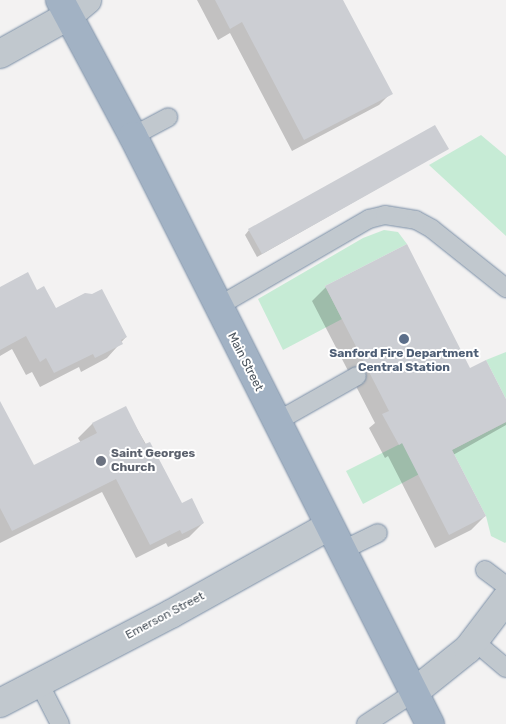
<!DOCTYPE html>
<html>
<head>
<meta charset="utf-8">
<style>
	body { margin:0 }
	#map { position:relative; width:506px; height:724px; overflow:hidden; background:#f3f2f2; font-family:Rubik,sans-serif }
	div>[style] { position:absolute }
	.green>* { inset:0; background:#c6ebd5 }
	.shadow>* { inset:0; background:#0003 }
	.building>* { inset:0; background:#ccced3 }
	.roads { filter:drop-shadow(0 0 1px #7a8ea6) drop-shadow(0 0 1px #7a8ea6) }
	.service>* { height:18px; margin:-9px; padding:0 9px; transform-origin:9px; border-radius:9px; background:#c1c8ce }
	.minor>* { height:28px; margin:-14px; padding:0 14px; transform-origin:14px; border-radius:14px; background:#c1c8ce }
	.tertiary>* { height:28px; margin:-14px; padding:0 14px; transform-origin:14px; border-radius:14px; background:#c1c8ce }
	.trunk>* { height:28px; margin:-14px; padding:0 14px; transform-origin:14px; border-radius:14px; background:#a2b2c4 }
	.dots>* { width:14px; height:14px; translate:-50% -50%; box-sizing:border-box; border:2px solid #fff; border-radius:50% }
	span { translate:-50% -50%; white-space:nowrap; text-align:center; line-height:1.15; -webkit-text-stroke:4px #fff; paint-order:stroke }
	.service-label { font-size:12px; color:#4e5e75; font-weight:700 }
	.street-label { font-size:12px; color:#4b545d }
	.worship-label { font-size:12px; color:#5b616d; font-weight:700 }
	.left { translate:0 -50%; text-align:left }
</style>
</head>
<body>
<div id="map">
	<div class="green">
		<div style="clip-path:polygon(481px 135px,506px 156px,506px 236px,429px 165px)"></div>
		<div style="clip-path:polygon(384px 230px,398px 232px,407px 244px,325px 286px,342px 319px,283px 350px,258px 299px,363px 238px)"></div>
		<div style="clip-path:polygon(506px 352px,506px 399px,486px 360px)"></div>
		<div style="clip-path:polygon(506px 422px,506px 542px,505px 543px,491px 536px,486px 516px,452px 450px)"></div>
		<div style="clip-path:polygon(408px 440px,425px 471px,363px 504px,346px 471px)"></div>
	</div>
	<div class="shadow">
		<div style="clip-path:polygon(197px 0,341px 0,391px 93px,379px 105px,292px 151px,230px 33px,218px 40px)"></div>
		<div style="clip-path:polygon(447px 149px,257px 257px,245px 235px,249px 230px)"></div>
		<div style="clip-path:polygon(326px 287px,470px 370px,506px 401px,506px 425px,453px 455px,485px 516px,471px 530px,435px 548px,388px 456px,385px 458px,369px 428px,375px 423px,312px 301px)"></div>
		<div style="clip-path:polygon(0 288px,36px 291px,56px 309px,126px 337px,107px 358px,81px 372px,79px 367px,40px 387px,32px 372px,26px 375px,12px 349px,0 356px)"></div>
		<div style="clip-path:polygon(0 404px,33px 467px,81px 443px,78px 438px,92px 424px,125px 408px,181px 505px,203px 523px,189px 537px,168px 547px,166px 543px,136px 558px,102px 492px,0 543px)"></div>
	</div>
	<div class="building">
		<div style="clip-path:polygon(215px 0,343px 0,393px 94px,304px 140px,242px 22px,230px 29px)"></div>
		<div style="clip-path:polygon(435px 125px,449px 149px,262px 254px,248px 229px)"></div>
		<div style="clip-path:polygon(407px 244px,470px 368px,486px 360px,506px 399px,506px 422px,452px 450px,486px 516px,449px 535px,402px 443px,399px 445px,382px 414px,389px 411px,325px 286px)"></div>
		<div style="clip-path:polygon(28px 272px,37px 290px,44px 286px,56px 308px,85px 293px,92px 294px,102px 289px,127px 337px,121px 340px,123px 344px,95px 358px,93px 354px,54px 373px,46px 358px,40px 362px,26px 336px,0 350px,0 287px)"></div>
		<div style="clip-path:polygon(0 401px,34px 465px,97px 433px,92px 423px,126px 406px,145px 444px,150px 442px,182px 503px,192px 498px,204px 523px,182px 534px,180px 530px,150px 545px,116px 479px,12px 531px,0 508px)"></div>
	</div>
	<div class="roads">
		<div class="service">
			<div style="left:133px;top:136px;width:40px;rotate:-28deg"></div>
			<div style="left:217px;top:307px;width:176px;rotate:-30.1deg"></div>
			<div style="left:369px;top:219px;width:16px;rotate:-14deg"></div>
			<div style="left:385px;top:215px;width:31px;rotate:9deg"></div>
			<div style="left:416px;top:220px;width:18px;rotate:29deg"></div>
			<div style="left:432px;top:229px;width:95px;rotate:38.6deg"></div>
			<div style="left:276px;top:422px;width:93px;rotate:-29.6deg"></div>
			<div style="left:341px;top:551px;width:41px;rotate:-25.9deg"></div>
			<div style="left:485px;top:570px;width:26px;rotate:37deg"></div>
			<div style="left:474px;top:641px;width:42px;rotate:40.2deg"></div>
			<div style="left:39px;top:683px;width:46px;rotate:62.9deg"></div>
			<div style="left:366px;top:724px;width:56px;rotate:-33.4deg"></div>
		</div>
		<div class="minor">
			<div style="left:0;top:54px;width:78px;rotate:-29.2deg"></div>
			<div style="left:68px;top:16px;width:25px;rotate:-40deg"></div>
			<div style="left:0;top:703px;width:193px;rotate:-27.5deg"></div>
			<div style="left:171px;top:614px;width:181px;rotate:-29.1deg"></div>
		</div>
		<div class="tertiary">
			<div style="left:413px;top:693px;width:70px;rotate:-38.7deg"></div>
			<div style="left:468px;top:649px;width:63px;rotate:-52.8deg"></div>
		</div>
		<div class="trunk">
			<div style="left:60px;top:0;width:154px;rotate:61.8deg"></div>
			<div style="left:133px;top:136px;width:659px;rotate:63.2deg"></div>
		</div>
	</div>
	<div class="dots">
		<div style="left:404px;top:339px;background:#5c6f8a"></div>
		<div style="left:101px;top:461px;background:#6b7280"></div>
	</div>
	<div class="service-label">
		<span style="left:404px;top:361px">Sanford Fire Department<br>Central Station</span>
	</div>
	<div class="street-label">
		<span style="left:245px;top:362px;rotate:63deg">Main Street</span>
		<span style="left:165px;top:616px;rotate:-28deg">Emerson Street</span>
	</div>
	<div class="worship-label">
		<span class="left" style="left:111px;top:461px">Saint Georges<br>Church</span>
	</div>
</div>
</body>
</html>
